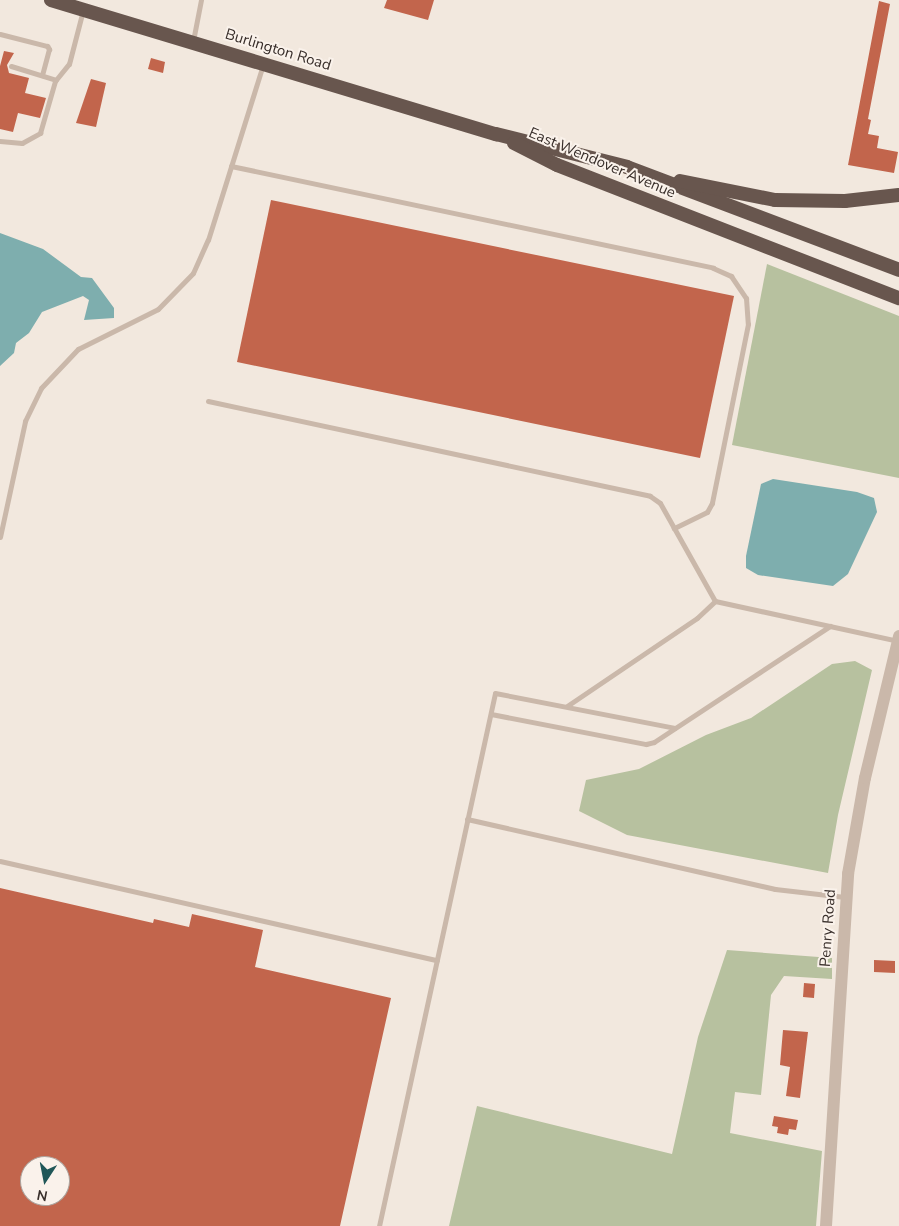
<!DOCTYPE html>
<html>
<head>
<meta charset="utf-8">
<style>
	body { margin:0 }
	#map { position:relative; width:899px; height:1226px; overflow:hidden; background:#f2e8de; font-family:"Nunito Sans",sans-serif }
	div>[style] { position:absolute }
	.green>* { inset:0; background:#b7c19f }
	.water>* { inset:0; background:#7eaeae }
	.building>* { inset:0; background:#c2654c }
	.service>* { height:5px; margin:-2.5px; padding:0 2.5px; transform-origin:2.5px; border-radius:2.5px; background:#cab8aa }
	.tertiary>* { height:12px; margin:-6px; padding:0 6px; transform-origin:6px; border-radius:6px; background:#cab8aa }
	.trunk>* { height:14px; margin:-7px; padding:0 7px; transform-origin:7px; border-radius:7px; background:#68564e }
	span { translate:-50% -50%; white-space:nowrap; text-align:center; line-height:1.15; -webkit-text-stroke:4px #faf2eb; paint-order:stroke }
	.street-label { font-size:15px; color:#382e2a }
	.north { position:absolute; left:20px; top:1156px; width:50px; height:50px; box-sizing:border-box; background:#faf2eb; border:1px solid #aca49e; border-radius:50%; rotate:191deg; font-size:14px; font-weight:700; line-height:20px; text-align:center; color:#382e2a }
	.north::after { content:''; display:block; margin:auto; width:18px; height:22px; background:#205758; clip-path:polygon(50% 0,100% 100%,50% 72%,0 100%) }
</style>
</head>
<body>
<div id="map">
	<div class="green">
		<div style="clip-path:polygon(767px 264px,899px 316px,899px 478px,732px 445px)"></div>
		<div style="clip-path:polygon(855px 661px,872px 670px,838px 815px,828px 873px,627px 835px,579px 811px,586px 780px,639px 769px,706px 735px,751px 718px,832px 664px)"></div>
		<div style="clip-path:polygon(727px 950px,832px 958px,832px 979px,784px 976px,771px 995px,761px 1095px,735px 1092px,730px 1133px,822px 1151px,816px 1226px,449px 1226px,477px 1106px,672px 1154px,698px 1037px)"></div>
	</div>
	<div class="water">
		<div style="clip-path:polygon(0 233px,43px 249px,81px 277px,92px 278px,114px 308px,114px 318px,84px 320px,89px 300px,83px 296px,42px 312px,29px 333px,16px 343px,14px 353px,0 366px)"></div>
		<div style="clip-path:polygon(773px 479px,857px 492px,874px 498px,877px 512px,848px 574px,833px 586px,758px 575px,746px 568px,746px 556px,761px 484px)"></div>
	</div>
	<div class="building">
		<div style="clip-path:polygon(387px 0,434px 0,428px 20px,384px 8px)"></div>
		<div style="clip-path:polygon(879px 1px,890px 4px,868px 119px,871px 120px,868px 134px,879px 136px,877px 148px,898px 152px,894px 173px,848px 165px)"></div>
		<div style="clip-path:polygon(4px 51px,14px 53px,7px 65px,9px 73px,29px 78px,25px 93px,46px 98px,40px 118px,18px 113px,13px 132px,0 129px,0 66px)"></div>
		<div style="clip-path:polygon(151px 58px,165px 62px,163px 73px,148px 69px)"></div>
		<div style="clip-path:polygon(91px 79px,106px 83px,96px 127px,76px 123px)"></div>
		<div style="clip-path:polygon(271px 200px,734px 296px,700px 458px,237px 362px)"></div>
		<div style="clip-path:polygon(evenodd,0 888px,153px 923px,154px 919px,189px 927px,192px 914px,263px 930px,255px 967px,391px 998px,340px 1226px,0 1226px,0 888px,30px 1166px,60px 1166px,60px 1196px,30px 1196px,30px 1166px)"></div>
		<div style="clip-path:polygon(874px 960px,895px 961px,895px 973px,874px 972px)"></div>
		<div style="clip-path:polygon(804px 983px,815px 984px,814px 998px,803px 997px)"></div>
		<div style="clip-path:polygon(783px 1030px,808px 1032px,800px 1098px,786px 1096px,790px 1067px,780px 1065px)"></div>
		<div style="clip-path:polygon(774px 1116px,798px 1120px,796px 1130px,789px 1129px,788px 1135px,777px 1133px,778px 1127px,772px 1126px)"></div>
	</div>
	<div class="service">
		<div style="left:0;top:34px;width:49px;rotate:14.3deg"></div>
		<div style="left:47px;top:46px;width:4px;rotate:56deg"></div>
		<div style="left:49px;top:49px;width:27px;rotate:105deg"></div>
		<div style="left:193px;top:41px;width:42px;rotate:-79deg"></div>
		<div style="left:11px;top:66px;width:47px;rotate:17.3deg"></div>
		<div style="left:0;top:141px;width:22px;rotate:5deg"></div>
		<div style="left:22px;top:143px;width:21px;rotate:-29deg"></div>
		<div style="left:40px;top:133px;width:54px;rotate:-73.9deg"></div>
		<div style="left:55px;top:81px;width:22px;rotate:-51deg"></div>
		<div style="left:69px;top:64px;width:56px;rotate:-75.5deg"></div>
		<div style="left:231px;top:166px;width:493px;rotate:11.9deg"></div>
		<div style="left:713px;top:268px;width:20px;rotate:24deg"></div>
		<div style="left:731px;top:276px;width:27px;rotate:56deg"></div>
		<div style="left:746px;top:298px;width:26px;rotate:86deg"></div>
		<div style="left:748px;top:324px;width:183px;rotate:101.4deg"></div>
		<div style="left:712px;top:503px;width:10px;rotate:119deg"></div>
		<div style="left:707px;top:512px;width:37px;rotate:154deg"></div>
		<div style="left:208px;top:401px;width:452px;rotate:12.1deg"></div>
		<div style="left:650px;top:496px;width:12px;rotate:35deg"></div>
		<div style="left:660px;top:503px;width:112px;rotate:60.7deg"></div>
		<div style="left:0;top:537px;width:119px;rotate:-77.8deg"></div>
		<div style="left:25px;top:421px;width:37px;rotate:-64deg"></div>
		<div style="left:41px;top:388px;width:54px;rotate:-46.5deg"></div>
		<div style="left:78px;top:349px;width:89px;rotate:-26.6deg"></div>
		<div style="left:158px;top:309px;width:50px;rotate:-45.8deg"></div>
		<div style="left:193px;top:273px;width:36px;rotate:-66deg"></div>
		<div style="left:208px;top:240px;width:183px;rotate:-72.6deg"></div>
		<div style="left:567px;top:706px;width:157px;rotate:-34.1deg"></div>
		<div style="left:697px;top:618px;width:25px;rotate:-43deg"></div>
		<div style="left:715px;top:601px;width:188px;rotate:12.3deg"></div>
		<div style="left:491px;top:714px;width:158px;rotate:11deg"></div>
		<div style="left:646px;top:744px;width:8px;rotate:-14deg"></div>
		<div style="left:654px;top:742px;width:211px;rotate:-33.4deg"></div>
		<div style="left:467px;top:819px;width:316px;rotate:12.8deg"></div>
		<div style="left:775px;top:889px;width:70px;rotate:6.5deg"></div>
		<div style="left:0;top:861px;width:448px;rotate:12.8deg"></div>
		<div style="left:379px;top:1226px;width:545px;rotate:-77.72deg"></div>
		<div style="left:495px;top:693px;width:183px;rotate:11deg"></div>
	</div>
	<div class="tertiary">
		<div style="left:826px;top:1226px;width:353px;rotate:-86.4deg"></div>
		<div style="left:848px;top:874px;width:97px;rotate:-80deg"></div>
		<div style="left:865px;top:778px;width:146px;rotate:-76.5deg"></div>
	</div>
	<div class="trunk">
		<div style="left:51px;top:0;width:465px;rotate:16.8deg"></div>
		<div style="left:496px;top:134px;width:135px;rotate:14.1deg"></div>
		<div style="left:627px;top:167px;width:291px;rotate:20.7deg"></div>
		<div style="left:514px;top:143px;width:48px;rotate:27.1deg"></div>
		<div style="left:557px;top:165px;width:367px;rotate:21.3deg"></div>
		<div style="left:680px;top:181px;width:97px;rotate:11.3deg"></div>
		<div style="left:775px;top:200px;width:70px;rotate:0.8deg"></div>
		<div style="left:845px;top:201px;width:54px;rotate:-6.3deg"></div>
	</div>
	<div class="street-label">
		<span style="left:278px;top:50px;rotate:17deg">Burlington Road</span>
		<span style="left:602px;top:163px;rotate:23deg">East Wendover Avenue</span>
		<span style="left:828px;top:928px;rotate:-86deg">Penry Road</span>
	</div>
	<div class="north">N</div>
</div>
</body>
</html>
